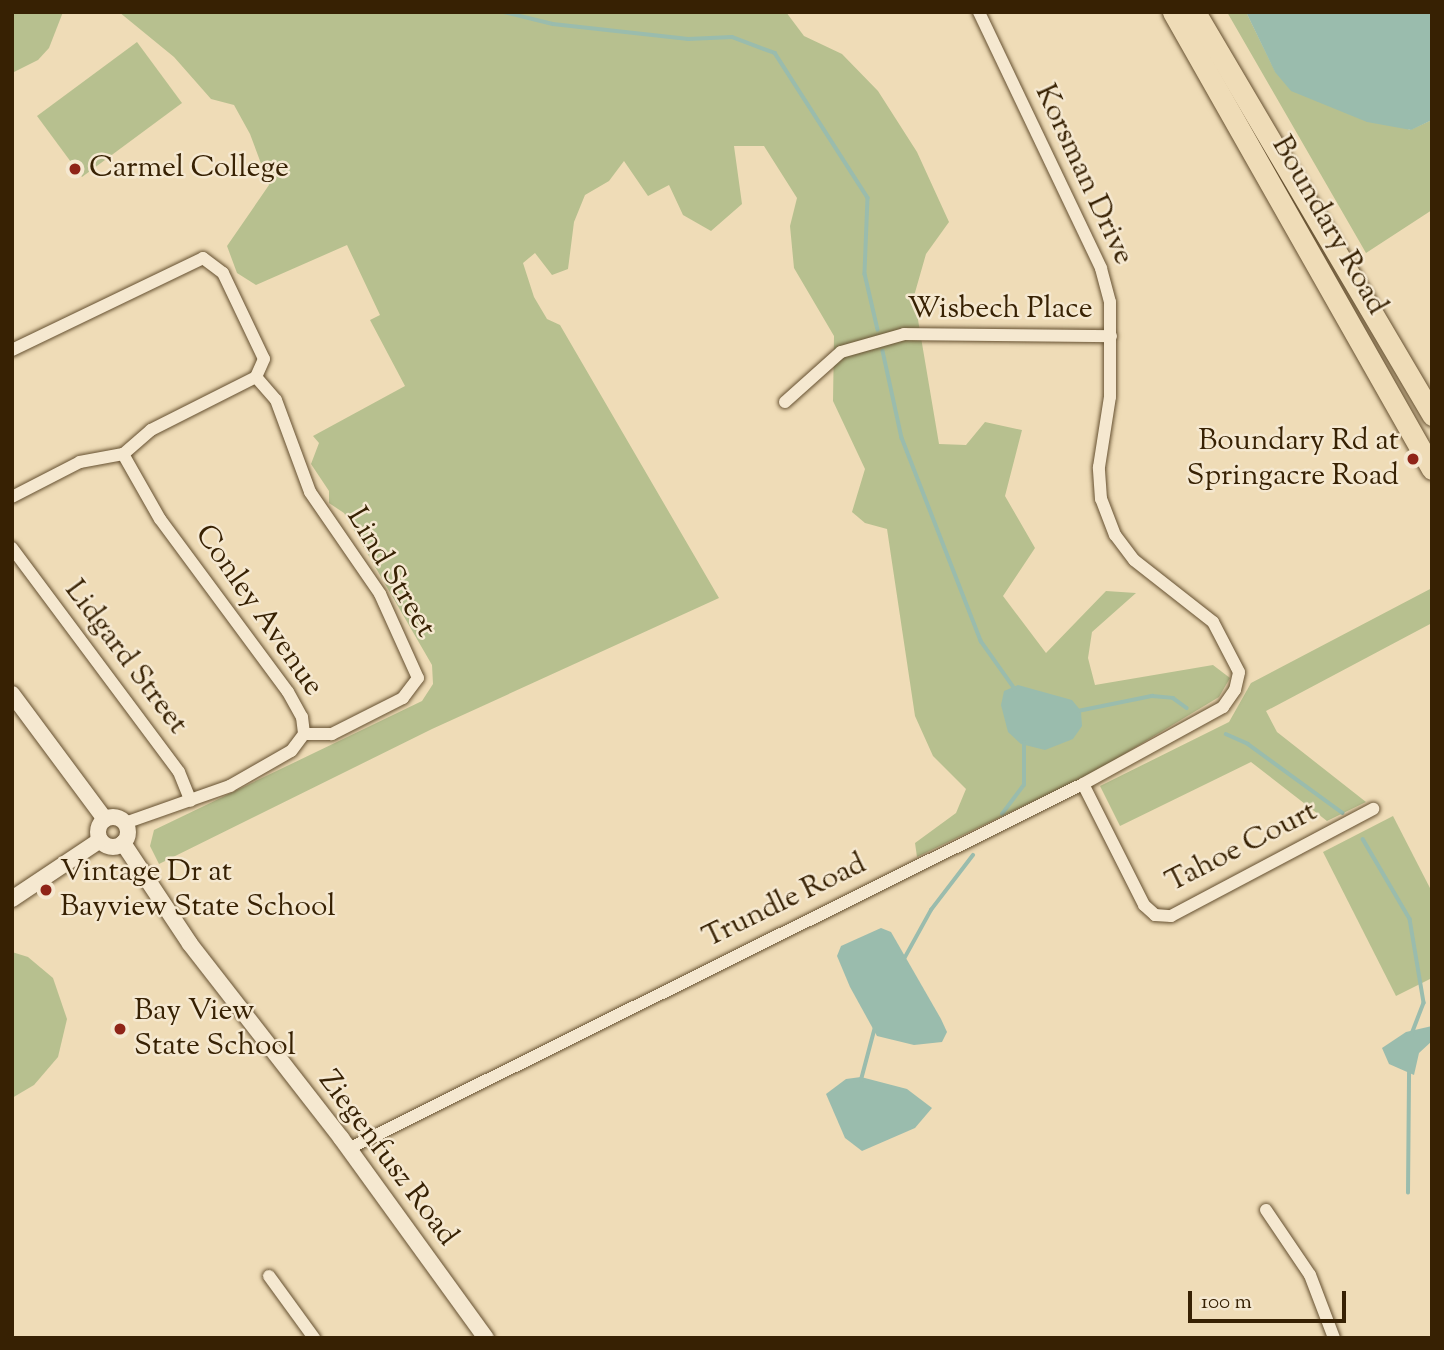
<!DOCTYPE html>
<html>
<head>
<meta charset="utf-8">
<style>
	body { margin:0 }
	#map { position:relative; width:1444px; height:1350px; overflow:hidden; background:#efdcb7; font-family:"Sorts Mill Goudy",serif }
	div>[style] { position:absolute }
	.green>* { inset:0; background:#b7c08f }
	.water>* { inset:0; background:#9abcad }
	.stream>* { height:3.5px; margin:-1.75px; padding:0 1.75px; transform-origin:1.75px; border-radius:1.75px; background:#9abcad }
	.roads { filter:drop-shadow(0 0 2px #655030) drop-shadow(0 0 2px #655030) }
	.minor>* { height:12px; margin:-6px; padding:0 6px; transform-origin:6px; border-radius:6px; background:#f5e8d0 }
	.tertiary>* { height:16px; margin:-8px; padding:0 8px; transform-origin:8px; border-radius:8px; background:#f5e8d0 }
	.tertiary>.ring { margin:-8px; padding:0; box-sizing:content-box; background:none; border:16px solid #f5e8d0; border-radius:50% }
	.trunk>* { height:21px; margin:-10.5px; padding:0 10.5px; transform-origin:10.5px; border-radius:10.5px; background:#efdcb7 }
	.dots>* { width:19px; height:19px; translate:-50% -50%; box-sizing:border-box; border:4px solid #f5e8d0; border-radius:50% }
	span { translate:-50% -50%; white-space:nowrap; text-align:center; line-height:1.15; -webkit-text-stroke:5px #f5e8d0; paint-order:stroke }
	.poi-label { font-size:30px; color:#372103 }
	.left { translate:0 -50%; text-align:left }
	.right { translate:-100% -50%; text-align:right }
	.street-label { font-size:30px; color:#372103 }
	.frame { position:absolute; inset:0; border:14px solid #372103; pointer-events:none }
	.scale { position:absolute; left:1188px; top:1291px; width:158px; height:32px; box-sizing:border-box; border:4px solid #372103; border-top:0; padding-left:9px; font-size:21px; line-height:24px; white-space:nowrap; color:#372103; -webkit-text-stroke:5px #f5e8d0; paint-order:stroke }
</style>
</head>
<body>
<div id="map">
	<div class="green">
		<div style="clip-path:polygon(12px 12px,63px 12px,49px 48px,38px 60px,12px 73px)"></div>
		<div style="clip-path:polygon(119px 12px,786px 12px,804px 36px,842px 54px,878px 91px,917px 152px,949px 222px,926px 254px,914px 296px,939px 444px,966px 445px,985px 422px,1022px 430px,1005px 496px,1035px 548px,1003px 596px,1046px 653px,1106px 591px,1136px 593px,1092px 632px,1088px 658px,1095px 685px,1213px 665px,1230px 678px,1219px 697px,1096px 771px,917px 857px,915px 843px,956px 813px,966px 789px,933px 756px,915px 716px,887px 529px,865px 523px,852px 512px,865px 469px,833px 401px,834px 336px,794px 268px,790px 226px,797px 198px,764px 146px,734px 146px,742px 204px,711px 231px,683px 215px,669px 185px,648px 196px,624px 161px,609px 181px,585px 195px,574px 222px,568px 269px,552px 275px,535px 253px,523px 263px,534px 297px,547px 319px,560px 325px,719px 598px,432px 729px,159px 864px,150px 846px,154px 830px,422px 701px,433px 684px,432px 665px,344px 513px,329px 503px,329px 491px,311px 464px,319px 443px,313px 436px,405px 386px,370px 320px,380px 315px,347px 245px,256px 285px,237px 273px,227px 246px,269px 185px,250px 134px,234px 105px,211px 99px,174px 57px)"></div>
		<div style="clip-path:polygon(1227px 12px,1246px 12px,1275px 71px,1410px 130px,1432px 120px,1432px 210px,1366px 253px)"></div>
		<div style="clip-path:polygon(137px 42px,182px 103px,82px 177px,37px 116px)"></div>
		<div style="clip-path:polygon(1432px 588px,1432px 623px,1266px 711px,1277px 732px,1366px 802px,1327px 821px,1251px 762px,1120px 826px,1100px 786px,1229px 722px,1251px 683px)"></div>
		<div style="clip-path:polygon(1393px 816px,1432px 892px,1432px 978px,1396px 996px,1323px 852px)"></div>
		<div style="clip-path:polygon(12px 952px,28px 957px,53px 978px,67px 1019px,58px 1057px,34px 1085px,12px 1098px)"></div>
	</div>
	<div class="water">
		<div style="clip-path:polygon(1246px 12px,1432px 12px,1432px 120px,1411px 130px,1367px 122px,1291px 91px,1275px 72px)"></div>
		<div style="clip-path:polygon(1018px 685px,1072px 700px,1081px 711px,1082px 726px,1073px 739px,1045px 750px,1021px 744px,1008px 732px,1001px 705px,1004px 691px)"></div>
		<div style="clip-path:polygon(881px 928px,891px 932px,941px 1019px,947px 1032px,942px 1042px,914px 1045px,877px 1036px,850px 987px,837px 956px,841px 946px)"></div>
		<div style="clip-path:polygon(1432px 1026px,1432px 1041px,1419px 1053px,1414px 1075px,1389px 1064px,1382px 1048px,1406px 1032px)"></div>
		<div style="clip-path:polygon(861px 1077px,907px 1089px,932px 1108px,915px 1128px,862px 1151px,845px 1138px,826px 1094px,846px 1079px)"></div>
	</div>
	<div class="stream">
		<div style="left:504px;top:12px;width:50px;rotate:13.8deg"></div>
		<div style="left:553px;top:24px;width:136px;rotate:6.3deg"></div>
		<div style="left:688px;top:39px;width:44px;rotate:-2.6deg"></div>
		<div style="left:732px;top:37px;width:46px;rotate:20.4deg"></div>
		<div style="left:775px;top:53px;width:172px;rotate:57.3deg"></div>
		<div style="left:868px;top:198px;width:76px;rotate:92.3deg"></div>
		<div style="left:865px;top:274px;width:57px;rotate:76.9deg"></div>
		<div style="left:883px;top:351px;width:89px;rotate:77.7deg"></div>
		<div style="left:902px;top:438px;width:218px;rotate:68.7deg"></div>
		<div style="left:981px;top:641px;width:59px;rotate:54.7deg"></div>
		<div style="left:1078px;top:711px;width:76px;rotate:-11.5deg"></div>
		<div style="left:1152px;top:696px;width:21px;rotate:5deg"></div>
		<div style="left:1173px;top:698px;width:17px;rotate:36deg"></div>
		<div style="left:1226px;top:734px;width:24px;rotate:24deg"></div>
		<div style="left:1248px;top:744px;width:117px;rotate:36deg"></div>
		<div style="left:1002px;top:814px;width:36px;rotate:-53deg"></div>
		<div style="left:1024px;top:785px;width:42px;rotate:-90deg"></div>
		<div style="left:1363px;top:839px;width:93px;rotate:59.6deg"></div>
		<div style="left:1410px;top:919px;width:85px;rotate:80.5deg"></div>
		<div style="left:1424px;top:1003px;width:33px;rotate:111deg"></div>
		<div style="left:904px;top:959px;width:56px;rotate:-61.1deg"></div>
		<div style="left:931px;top:910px;width:69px;rotate:-52.6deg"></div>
		<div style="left:861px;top:1080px;width:55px;rotate:-75.2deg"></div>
		<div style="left:1408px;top:1193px;width:120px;rotate:-89.5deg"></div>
	</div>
	<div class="roads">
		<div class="minor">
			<div style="left:12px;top:350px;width:212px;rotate:-25.7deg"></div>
			<div style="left:203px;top:258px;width:25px;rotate:37deg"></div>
			<div style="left:223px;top:273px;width:95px;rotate:64.5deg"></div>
			<div style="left:264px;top:359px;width:20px;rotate:114deg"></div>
			<div style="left:256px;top:377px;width:118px;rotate:153.2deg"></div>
			<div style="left:151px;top:430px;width:37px;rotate:139deg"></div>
			<div style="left:123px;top:454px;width:44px;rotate:169.5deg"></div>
			<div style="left:80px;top:462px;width:76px;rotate:152.8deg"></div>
			<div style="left:256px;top:377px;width:30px;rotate:49deg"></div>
			<div style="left:276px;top:400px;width:98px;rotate:69.7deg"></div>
			<div style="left:310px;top:492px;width:124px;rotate:55.5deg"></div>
			<div style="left:380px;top:594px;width:92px;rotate:65.7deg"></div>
			<div style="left:418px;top:678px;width:25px;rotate:127deg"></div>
			<div style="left:403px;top:698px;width:80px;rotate:153.1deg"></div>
			<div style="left:332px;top:734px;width:28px;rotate:180deg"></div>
			<div style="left:785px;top:402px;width:75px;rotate:-41.8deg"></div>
			<div style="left:841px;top:352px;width:66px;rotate:-15.9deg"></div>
			<div style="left:904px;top:334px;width:207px;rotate:0.6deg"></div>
			<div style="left:123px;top:454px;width:75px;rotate:60.4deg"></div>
			<div style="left:160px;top:519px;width:215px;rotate:53.5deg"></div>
			<div style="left:288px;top:692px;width:29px;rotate:61deg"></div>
			<div style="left:302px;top:717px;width:17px;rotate:83deg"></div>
			<div style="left:304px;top:734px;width:21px;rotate:127deg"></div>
			<div style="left:291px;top:751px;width:70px;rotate:150.2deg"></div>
			<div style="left:230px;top:786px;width:111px;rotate:160.6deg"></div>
			<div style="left:12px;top:548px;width:279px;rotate:53.3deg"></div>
			<div style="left:179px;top:772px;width:31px;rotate:68deg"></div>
			<div style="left:1083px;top:784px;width:136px;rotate:63.2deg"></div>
			<div style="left:1144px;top:905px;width:15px;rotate:42deg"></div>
			<div style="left:1155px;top:915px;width:16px;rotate:4deg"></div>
			<div style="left:1171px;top:916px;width:229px;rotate:-27.9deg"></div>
			<div style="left:348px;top:1149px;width:821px;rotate:-26.41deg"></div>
			<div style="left:1083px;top:784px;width:160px;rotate:-28.8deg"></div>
			<div style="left:1223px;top:707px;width:21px;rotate:-55deg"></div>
			<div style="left:1235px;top:690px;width:18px;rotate:-77deg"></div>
			<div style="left:1239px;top:672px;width:56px;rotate:-117.5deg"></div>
			<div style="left:1213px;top:622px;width:100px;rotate:-141.9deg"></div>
			<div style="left:1134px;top:560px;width:31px;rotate:-127deg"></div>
			<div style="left:1115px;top:535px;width:39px;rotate:-111deg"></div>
			<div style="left:1101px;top:499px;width:32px;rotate:-94deg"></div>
			<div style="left:1099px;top:467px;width:71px;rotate:-81.1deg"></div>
			<div style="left:1110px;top:397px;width:95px;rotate:-90deg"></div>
			<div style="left:1110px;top:302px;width:35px;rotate:-105deg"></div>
			<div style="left:1101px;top:268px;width:284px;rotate:-115.5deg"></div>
			<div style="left:1266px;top:1210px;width:78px;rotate:55.9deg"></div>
			<div style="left:1310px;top:1275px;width:67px;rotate:69.1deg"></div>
			<div style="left:269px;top:1276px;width:77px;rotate:54deg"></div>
		</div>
		<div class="tertiary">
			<div style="left:12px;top:694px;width:156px;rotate:53.4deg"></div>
			<div class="ring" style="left:98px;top:817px;width:14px;height:14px"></div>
			<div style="left:123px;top:843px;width:121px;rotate:56.4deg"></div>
			<div style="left:190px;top:944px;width:246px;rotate:52.1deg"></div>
			<div style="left:341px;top:1138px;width:247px;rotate:54.1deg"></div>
			<div style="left:12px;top:899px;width:106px;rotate:-33.8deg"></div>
		</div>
		<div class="trunk">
			<div style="left:1173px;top:12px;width:525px;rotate:60.46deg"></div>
			<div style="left:1195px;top:12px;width:468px;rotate:59.5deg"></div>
		</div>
	</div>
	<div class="dots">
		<div style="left:75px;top:169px;background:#8f2418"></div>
		<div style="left:1413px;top:459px;background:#8f2418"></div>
		<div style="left:46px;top:890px;background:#8f2418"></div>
		<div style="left:120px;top:1029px;background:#8f2418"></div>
	</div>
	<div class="poi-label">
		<span class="left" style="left:89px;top:169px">Carmel College</span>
		<span class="right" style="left:1399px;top:459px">Boundary Rd at<br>Springacre Road</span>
		<span class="left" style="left:60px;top:890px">Vintage Dr at<br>Bayview State School</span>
		<span class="left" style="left:134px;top:1029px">Bay View<br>State School</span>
	</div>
	<div class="street-label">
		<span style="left:1083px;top:175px;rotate:65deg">Korsman Drive</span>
		<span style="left:1328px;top:226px;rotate:60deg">Boundary Road</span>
		<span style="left:1000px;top:310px">Wisbech Place</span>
		<span style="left:390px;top:573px;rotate:59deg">Lind Street</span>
		<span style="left:258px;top:611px;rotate:55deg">Conley Avenue</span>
		<span style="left:125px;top:658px;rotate:53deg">Lidgard Street</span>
		<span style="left:1242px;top:848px;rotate:-27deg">Tahoe Court</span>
		<span style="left:785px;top:902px;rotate:-26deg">Trundle Road</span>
		<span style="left:387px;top:1159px;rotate:53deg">Ziegenfusz Road</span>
	</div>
	<div class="frame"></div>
	<div class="scale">100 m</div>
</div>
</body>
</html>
